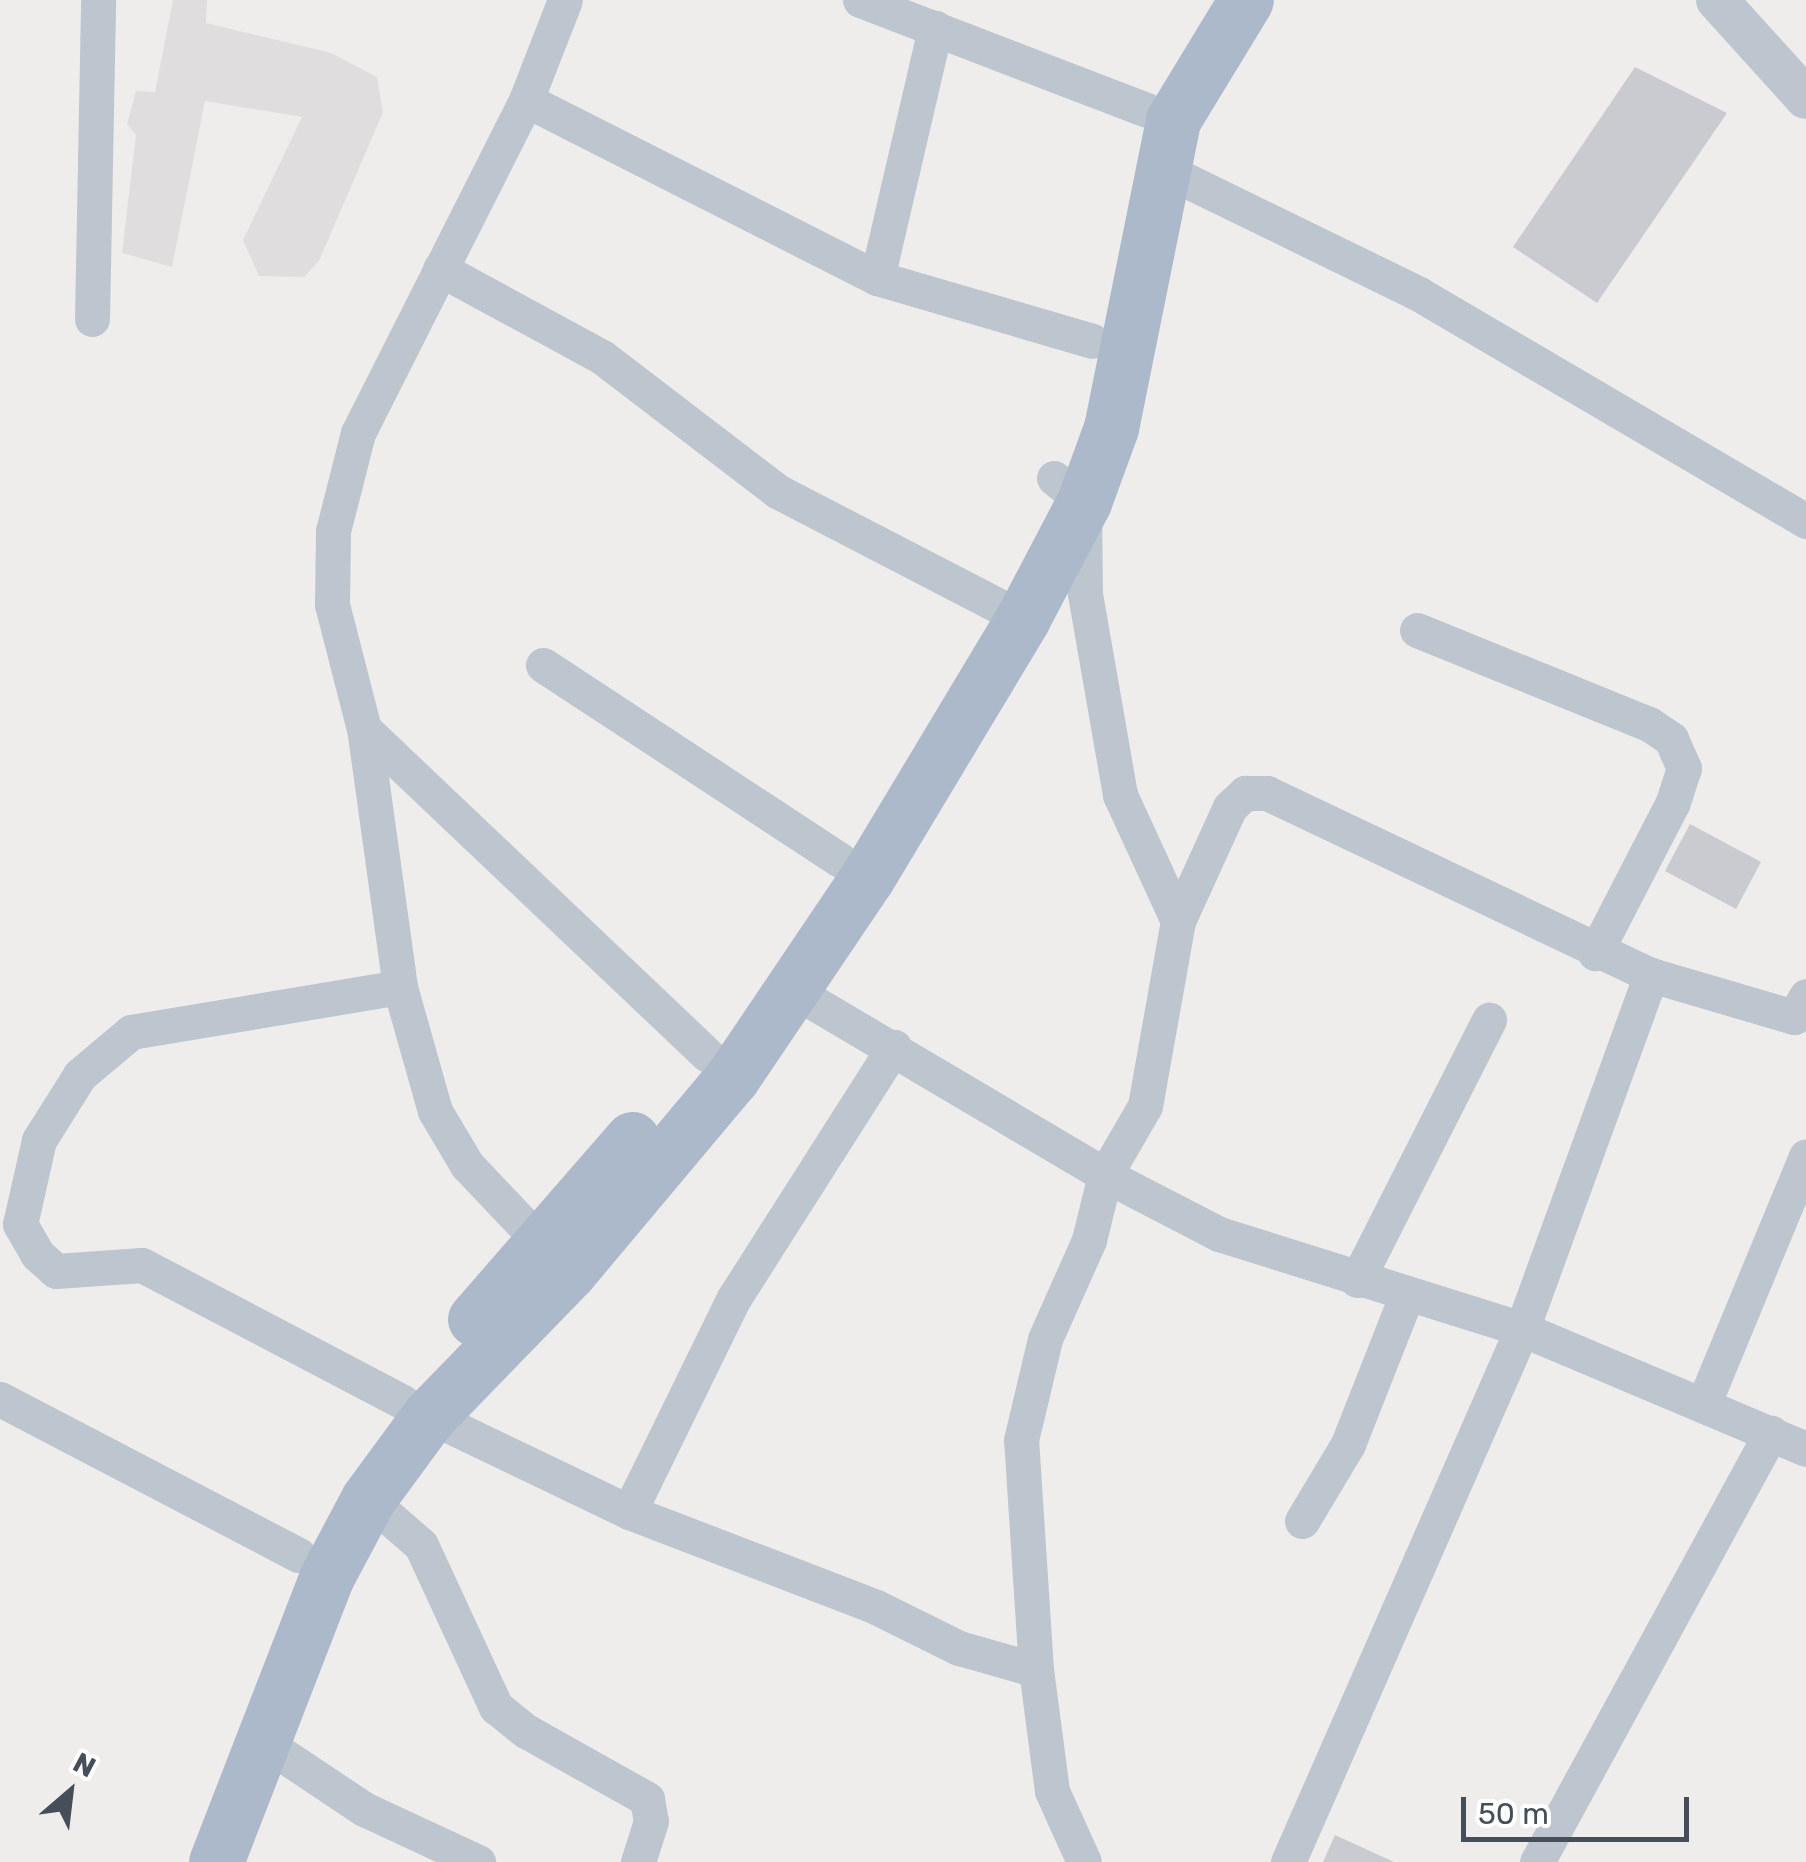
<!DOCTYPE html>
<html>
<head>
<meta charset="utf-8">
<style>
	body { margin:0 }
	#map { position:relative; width:1806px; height:1862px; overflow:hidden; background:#efecec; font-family:Rubik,sans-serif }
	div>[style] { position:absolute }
	.education>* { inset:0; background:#e0ddde }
	.building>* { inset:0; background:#c9cbd1 }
	.minor>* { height:35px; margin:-17.5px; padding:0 17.5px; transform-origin:17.5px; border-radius:17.5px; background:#bdc5ce }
	.tertiary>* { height:42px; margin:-21px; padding:0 21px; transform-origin:21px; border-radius:21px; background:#bdc5ce }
	.primary>* { height:55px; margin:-27.5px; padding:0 27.5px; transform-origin:27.5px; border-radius:27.5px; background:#acb9cb }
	span { translate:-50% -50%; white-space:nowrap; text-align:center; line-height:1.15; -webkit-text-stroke:9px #fff; paint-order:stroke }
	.north { position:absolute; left:20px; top:1742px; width:100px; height:100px; -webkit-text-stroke:8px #fff; paint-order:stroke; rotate:28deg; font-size:28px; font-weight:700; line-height:40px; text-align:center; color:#454e59 }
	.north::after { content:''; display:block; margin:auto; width:35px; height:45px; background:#454e59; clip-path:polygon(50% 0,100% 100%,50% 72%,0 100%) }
	.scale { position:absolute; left:1461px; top:1797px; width:228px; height:45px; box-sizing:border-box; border:5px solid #454e59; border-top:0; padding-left:12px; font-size:30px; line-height:35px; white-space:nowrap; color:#454e59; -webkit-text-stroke:8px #fff; paint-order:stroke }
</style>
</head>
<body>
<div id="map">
	<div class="education">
		<div style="clip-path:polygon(173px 0,207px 0,206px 23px,331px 53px,377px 77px,383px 112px,319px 261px,304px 277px,259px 276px,243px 240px,302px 117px,205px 101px,172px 267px,122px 253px,136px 135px,127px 124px,136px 91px,155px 92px)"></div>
	</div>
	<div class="building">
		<div style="clip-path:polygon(1635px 67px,1727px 113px,1597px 303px,1513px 247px)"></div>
		<div style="clip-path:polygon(1690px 824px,1761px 862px,1736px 909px,1665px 871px)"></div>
		<div style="clip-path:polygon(1335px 1835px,1394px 1862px,1323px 1862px)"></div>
	</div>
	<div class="minor">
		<div style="left:860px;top:0;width:307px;rotate:21deg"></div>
		<div style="left:526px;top:100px;width:394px;rotate:26.9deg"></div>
		<div style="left:877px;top:278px;width:224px;rotate:16.3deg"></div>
		<div style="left:1159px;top:167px;width:289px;rotate:26deg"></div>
		<div style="left:1419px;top:294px;width:449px;rotate:30.4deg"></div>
		<div style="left:440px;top:269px;width:184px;rotate:28.5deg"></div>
		<div style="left:602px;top:357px;width:220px;rotate:37.4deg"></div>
		<div style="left:777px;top:491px;width:248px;rotate:27.4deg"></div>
		<div style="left:877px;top:278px;width:257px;rotate:-76.9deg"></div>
		<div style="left:92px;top:319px;width:319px;rotate:-88.9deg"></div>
		<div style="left:1054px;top:478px;width:38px;rotate:39deg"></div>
		<div style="left:1084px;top:502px;width:92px;rotate:89.4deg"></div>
		<div style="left:1085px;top:594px;width:204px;rotate:80.1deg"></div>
		<div style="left:1120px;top:795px;width:139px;rotate:65.3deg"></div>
		<div style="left:1178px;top:921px;width:125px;rotate:-65.5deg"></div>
		<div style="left:1230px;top:807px;width:21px;rotate:-43deg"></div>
		<div style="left:1245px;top:793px;width:22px"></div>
		<div style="left:1267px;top:793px;width:425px;rotate:25.4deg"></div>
		<div style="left:1651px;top:975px;width:149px;rotate:16.4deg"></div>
		<div style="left:1794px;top:1017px;width:24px;rotate:-60deg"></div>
		<div style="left:1417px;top:630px;width:250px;rotate:22.1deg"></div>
		<div style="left:1649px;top:724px;width:27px;rotate:34deg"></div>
		<div style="left:1671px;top:739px;width:32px;rotate:66deg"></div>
		<div style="left:1684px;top:768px;width:38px;rotate:108deg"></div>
		<div style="left:1672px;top:804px;width:168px;rotate:117.3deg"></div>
		<div style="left:543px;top:665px;width:355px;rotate:33.3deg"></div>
		<div style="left:364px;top:729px;width:473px;rotate:43.5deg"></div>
		<div style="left:400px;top:987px;width:273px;rotate:170.5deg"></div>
		<div style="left:131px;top:1032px;width:67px;rotate:139.9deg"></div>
		<div style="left:80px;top:1075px;width:77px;rotate:122.2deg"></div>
		<div style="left:39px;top:1140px;width:86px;rotate:102.7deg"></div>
		<div style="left:20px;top:1224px;width:34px;rotate:60deg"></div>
		<div style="left:37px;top:1254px;width:25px;rotate:42deg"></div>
		<div style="left:56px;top:1271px;width:86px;rotate:-4deg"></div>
		<div style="left:142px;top:1265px;width:295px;rotate:27.7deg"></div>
		<div style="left:794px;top:991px;width:361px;rotate:30.6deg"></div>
		<div style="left:1105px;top:1175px;width:128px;rotate:27.4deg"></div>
		<div style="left:1219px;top:1234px;width:318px;rotate:17.4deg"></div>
		<div style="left:1522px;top:1329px;width:308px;rotate:22.9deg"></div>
		<div style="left:541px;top:1243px;width:108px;rotate:-133.5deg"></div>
		<div style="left:467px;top:1165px;width:63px;rotate:-120.7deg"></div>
		<div style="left:435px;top:1111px;width:129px;rotate:-105.8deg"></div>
		<div style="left:400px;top:987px;width:260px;rotate:-97.9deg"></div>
		<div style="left:364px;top:729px;width:129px;rotate:-104.4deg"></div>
		<div style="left:332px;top:604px;width:73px;rotate:-89.2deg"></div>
		<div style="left:333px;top:531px;width:101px;rotate:-75.7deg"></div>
		<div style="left:358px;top:433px;width:373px;rotate:-63.2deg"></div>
		<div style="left:526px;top:100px;width:107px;rotate:-68.7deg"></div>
		<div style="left:1357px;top:1280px;width:292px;rotate:-63.1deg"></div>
		<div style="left:0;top:1399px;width:337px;rotate:27.6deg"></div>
		<div style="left:1703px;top:1405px;width:269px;rotate:-67.5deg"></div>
		<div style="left:429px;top:1416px;width:222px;rotate:25.6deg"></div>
		<div style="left:629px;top:1512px;width:265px;rotate:21deg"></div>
		<div style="left:876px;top:1607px;width:93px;rotate:26.3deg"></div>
		<div style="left:959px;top:1648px;width:80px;rotate:15.9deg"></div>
		<div style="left:368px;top:1499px;width:70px;rotate:41deg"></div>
		<div style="left:421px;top:1545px;width:179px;rotate:65.2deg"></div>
		<div style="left:496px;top:1707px;width:38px;rotate:39deg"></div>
		<div style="left:526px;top:1731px;width:139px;rotate:29.3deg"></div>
		<div style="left:647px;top:1799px;width:22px;rotate:80deg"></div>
		<div style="left:651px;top:1821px;width:43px;rotate:107.6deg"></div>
		<div style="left:629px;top:1512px;width:238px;rotate:-63.9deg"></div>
		<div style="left:734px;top:1298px;width:298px;rotate:-57.5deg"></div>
		<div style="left:1302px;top:1521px;width:90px;rotate:-59.1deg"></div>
		<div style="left:1348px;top:1444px;width:158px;rotate:-68.5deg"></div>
		<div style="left:259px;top:1739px;width:126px;rotate:33.7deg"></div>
		<div style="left:364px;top:1809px;width:126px;rotate:24.9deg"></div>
		<div style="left:1084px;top:1862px;width:78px;rotate:-114.3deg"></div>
		<div style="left:1052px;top:1791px;width:122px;rotate:-97.5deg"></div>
		<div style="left:1036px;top:1670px;width:230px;rotate:-93.7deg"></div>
		<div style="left:1021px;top:1440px;width:104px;rotate:-76.6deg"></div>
		<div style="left:1045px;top:1339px;width:108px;rotate:-66deg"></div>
		<div style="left:1089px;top:1240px;width:67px;rotate:-76.2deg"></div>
		<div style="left:1105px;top:1175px;width:80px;rotate:-59.9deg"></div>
		<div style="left:1145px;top:1106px;width:188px;rotate:-79.9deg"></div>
		<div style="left:1288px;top:1862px;width:582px;rotate:-66.3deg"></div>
		<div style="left:1522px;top:1329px;width:377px;rotate:-70deg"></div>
		<div style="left:1537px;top:1862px;width:489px;rotate:-61.4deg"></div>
	</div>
	<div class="tertiary">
		<div style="left:1717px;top:0;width:132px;rotate:47.8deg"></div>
	</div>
	<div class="primary">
		<div style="left:475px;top:1319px;width:239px;rotate:-48.9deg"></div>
		<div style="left:216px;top:1862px;width:305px;rotate:-68.8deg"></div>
		<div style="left:326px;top:1578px;width:89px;rotate:-62deg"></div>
		<div style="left:368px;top:1499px;width:103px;rotate:-53.7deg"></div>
		<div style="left:429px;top:1416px;width:201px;rotate:-45.8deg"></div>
		<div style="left:569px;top:1272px;width:253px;rotate:-50deg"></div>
		<div style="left:732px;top:1078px;width:241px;rotate:-56deg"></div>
		<div style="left:867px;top:878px;width:303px;rotate:-59deg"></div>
		<div style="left:1023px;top:618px;width:131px;rotate:-62.3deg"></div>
		<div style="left:1084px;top:502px;width:79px;rotate:-70deg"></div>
		<div style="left:1111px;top:428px;width:314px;rotate:-78.6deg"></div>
		<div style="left:1173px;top:120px;width:140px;rotate:-58.7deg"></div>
	</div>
	<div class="north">N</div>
	<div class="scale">50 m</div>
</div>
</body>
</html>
